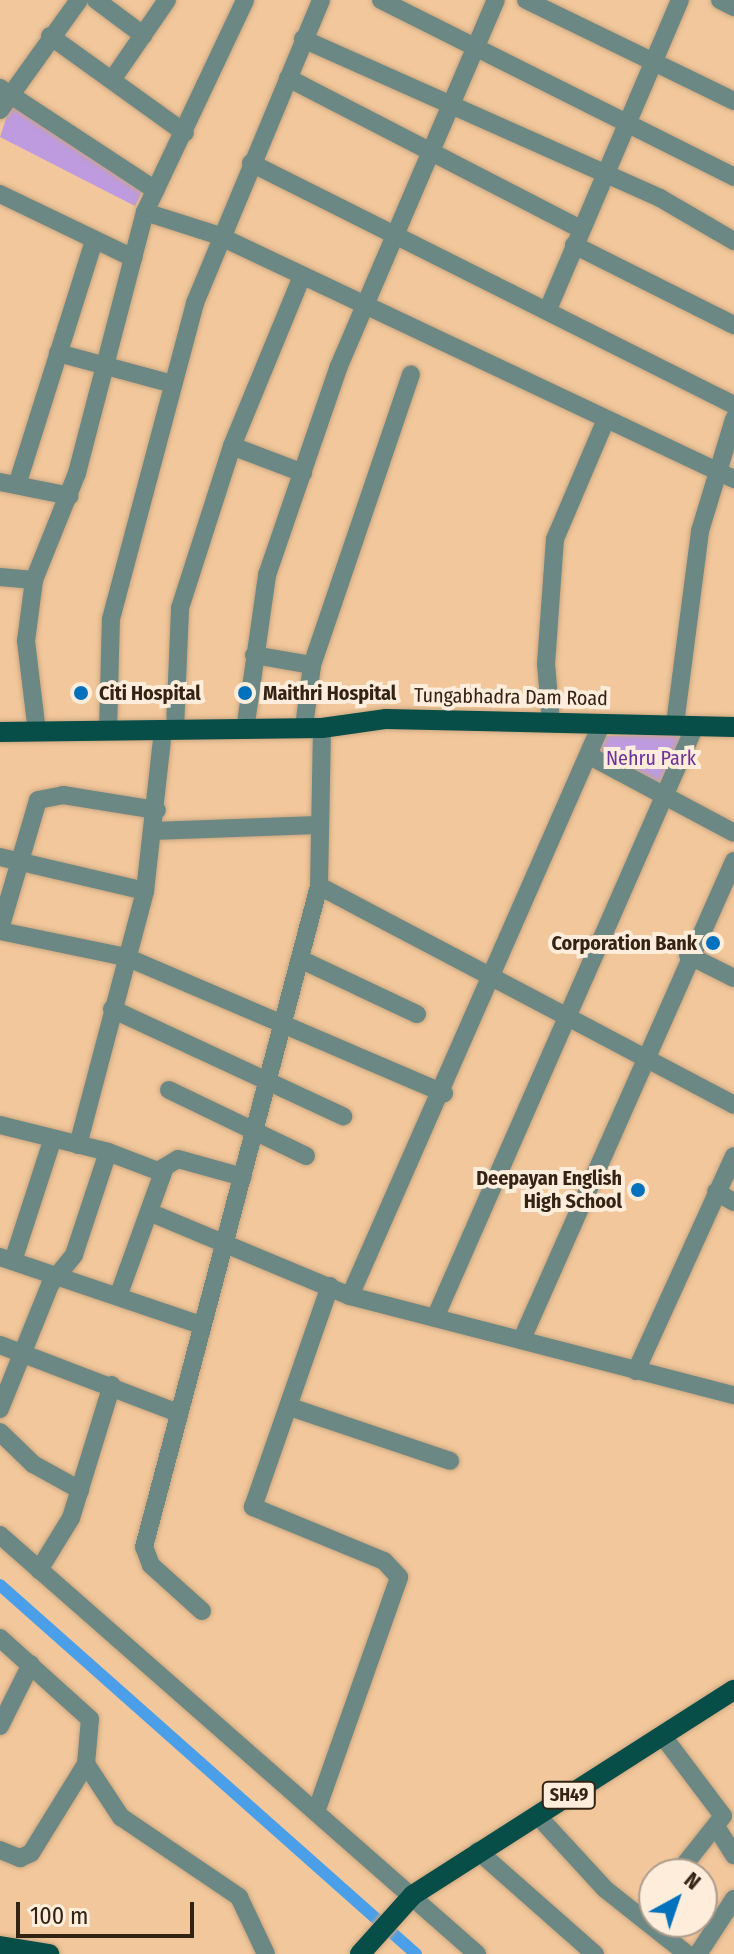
<!DOCTYPE html>
<html>
<head>
<meta charset="utf-8">
<style>
	body { margin:0 }
	#map { position:relative; width:734px; height:1954px; overflow:hidden; background:#f1c79b; font-family:"Fira Sans Condensed",sans-serif }
	div>[style] { position:absolute }
	.green>* { inset:0; background:#bd9bde }
	.canal>* { height:12px; margin:-6px; padding:0 6px; transform-origin:6px; border-radius:6px; background:#4b9fe8 }
	.roads { filter:drop-shadow(0 0 2px #cba680) drop-shadow(0 0 2px #cba680) }
	.minor>* { height:18px; margin:-9px; padding:0 9px; transform-origin:9px; border-radius:9px; background:#6b8884 }
	.major>* { height:20px; margin:-10px; padding:0 10px; transform-origin:10px; border-radius:10px; background:#074d48 }
	.dots>* { width:22px; height:22px; translate:-50% -50%; box-sizing:border-box; border:4px solid #feeddb; border-radius:50% }
	span { translate:-50% -50%; white-space:nowrap; text-align:center; line-height:1.15; -webkit-text-stroke:8px #feeddb; paint-order:stroke }
	.shield-label span { padding:2px 6px; background:#feeddb; border:2px solid; border-radius:6px; -webkit-text-stroke-width:0 }
	.shield-label { font-size:18px; color:#332312; font-weight:700 }
	.poi-label { font-size:20px; color:#332312; font-weight:700 }
	.left { translate:0 -50%; text-align:left }
	.right { translate:-100% -50%; text-align:right }
	.street-label { font-size:20px; color:#332312 }
	.park-label { font-size:20px; color:#6e329b }
	.north { position:absolute; left:638px; top:1858px; width:80px; height:80px; box-sizing:border-box; background:#feeddb; border:2px solid #ad9c8b; border-radius:50%; rotate:40deg; font-size:22px; font-weight:700; line-height:32px; text-align:center; color:#332312 }
	.north::after { content:''; display:block; margin:auto; width:28px; height:36px; background:#0072bd; clip-path:polygon(50% 0,100% 100%,50% 72%,0 100%) }
	.scale { position:absolute; left:16px; top:1902px; width:178px; height:36px; box-sizing:border-box; border:4px solid #332312; border-top:0; padding-left:10px; font-size:24px; line-height:28px; white-space:nowrap; color:#332312; -webkit-text-stroke:6px #feeddb; paint-order:stroke }
</style>
</head>
<body>
<div id="map">
	<div class="green">
		<div style="clip-path:polygon(12px 101px,145px 186px,135px 206px,0 137px)"></div>
		<div style="clip-path:polygon(681px 734px,665px 790px,598px 756px,605px 736px)"></div>
	</div>
	<div class="canal">
		<div style="left:0;top:1585px;width:556px;rotate:41.57deg"></div>
	</div>
	<div class="roads">
		<div class="minor">
			<div style="left:96px;top:0;width:59px;rotate:36.7deg"></div>
			<div style="left:381px;top:0;width:395px;rotate:26.6deg"></div>
			<div style="left:526px;top:0;width:231px;rotate:25.9deg"></div>
			<div style="left:720px;top:0;width:16px;rotate:27deg"></div>
			<div style="left:50px;top:36px;width:166px;rotate:35.7deg"></div>
			<div style="left:303px;top:39px;width:391px;rotate:24deg"></div>
			<div style="left:660px;top:198px;width:86px;rotate:30.2deg"></div>
			<div style="left:288px;top:78px;width:327px;rotate:27.3deg"></div>
			<div style="left:112px;top:80px;width:97px;rotate:-55.5deg"></div>
			<div style="left:0;top:88px;width:186px;rotate:33.3deg"></div>
			<div style="left:0;top:110px;width:135px;rotate:-54.3deg"></div>
			<div style="left:251px;top:163px;width:540px;rotate:26.61deg"></div>
			<div style="left:0;top:194px;width:148px;rotate:25.7deg"></div>
			<div style="left:145px;top:212px;width:76px;rotate:17.7deg"></div>
			<div style="left:217px;top:235px;width:572px;rotate:25.27deg"></div>
			<div style="left:574px;top:245px;width:179px;rotate:26.6deg"></div>
			<div style="left:549px;top:307px;width:334px;rotate:-66.9deg"></div>
			<div style="left:58px;top:353px;width:119px;rotate:15.1deg"></div>
			<div style="left:232px;top:446px;width:76px;rotate:20.8deg"></div>
			<div style="left:0;top:482px;width:71px;rotate:11.3deg"></div>
			<div style="left:17px;top:485px;width:256px;rotate:-72.5deg"></div>
			<div style="left:0;top:577px;width:34px;rotate:5deg"></div>
			<div style="left:254px;top:655px;width:59px;rotate:9.8deg"></div>
			<div style="left:551px;top:722px;width:58px;rotate:-94.9deg"></div>
			<div style="left:546px;top:664px;width:125px;rotate:-85.9deg"></div>
			<div style="left:555px;top:539px;width:125px;rotate:-66.9deg"></div>
			<div style="left:675px;top:724px;width:195px;rotate:-82.6deg"></div>
			<div style="left:700px;top:531px;width:117px;rotate:-73.1deg"></div>
			<div style="left:304px;top:727px;width:63px;rotate:-82.6deg"></div>
			<div style="left:312px;top:665px;width:307px;rotate:-71.2deg"></div>
			<div style="left:175px;top:729px;width:121px;rotate:-87.6deg"></div>
			<div style="left:180px;top:608px;width:170px;rotate:-72.2deg"></div>
			<div style="left:232px;top:446px;width:184px;rotate:-67.6deg"></div>
			<div style="left:245px;top:730px;width:157px;rotate:-81.9deg"></div>
			<div style="left:267px;top:575px;width:221px;rotate:-71deg"></div>
			<div style="left:339px;top:366px;width:398px;rotate:-66.8deg"></div>
			<div style="left:108px;top:731px;width:112px;rotate:-88.5deg"></div>
			<div style="left:111px;top:619px;width:327px;rotate:-75.1deg"></div>
			<div style="left:195px;top:303px;width:328px;rotate:-67.4deg"></div>
			<div style="left:37px;top:732px;width:92px;rotate:-96.9deg"></div>
			<div style="left:26px;top:641px;width:62px;rotate:-82.5deg"></div>
			<div style="left:34px;top:580px;width:115px;rotate:-68.1deg"></div>
			<div style="left:77px;top:473px;width:270px;rotate:-75.4deg"></div>
			<div style="left:145px;top:212px;width:234px;rotate:-64.7deg"></div>
			<div style="left:590px;top:756px;width:163px;rotate:28.1deg"></div>
			<div style="left:155px;top:831px;width:161px;rotate:-2.1deg"></div>
			<div style="left:0;top:857px;width:149px;rotate:13.2deg"></div>
			<div style="left:319px;top:886px;width:469px;rotate:27.8deg"></div>
			<div style="left:0;top:929px;width:134px;rotate:-73.6deg"></div>
			<div style="left:38px;top:800px;width:25px;rotate:-11deg"></div>
			<div style="left:63px;top:795px;width:95px;rotate:9.1deg"></div>
			<div style="left:0;top:931px;width:129px;rotate:11.7deg"></div>
			<div style="left:126px;top:957px;width:346px;rotate:23.2deg"></div>
			<div style="left:688px;top:955px;width:51px;rotate:26.6deg"></div>
			<div style="left:302px;top:960px;width:127px;rotate:25.2deg"></div>
			<div style="left:112px;top:1009px;width:255px;rotate:24.9deg"></div>
			<div style="left:169px;top:1090px;width:152px;rotate:25.7deg"></div>
			<div style="left:0;top:1125px;width:111px;rotate:14deg"></div>
			<div style="left:108px;top:1152px;width:108px;rotate:108.3deg"></div>
			<div style="left:74px;top:1255px;width:38px;rotate:129deg"></div>
			<div style="left:50px;top:1285px;width:134px;rotate:112deg"></div>
			<div style="left:78px;top:1145px;width:263px;rotate:-75.2deg"></div>
			<div style="left:145px;top:891px;width:161px;rotate:-83.6deg"></div>
			<div style="left:108px;top:1152px;width:53px;rotate:20.8deg"></div>
			<div style="left:158px;top:1171px;width:23px;rotate:-31deg"></div>
			<div style="left:178px;top:1159px;width:67px;rotate:15.5deg"></div>
			<div style="left:716px;top:1192px;width:21px;rotate:29deg"></div>
			<div style="left:149px;top:1212px;width:218px;rotate:22.7deg"></div>
			<div style="left:350px;top:1296px;width:397px;rotate:14.5deg"></div>
			<div style="left:0;top:1257px;width:212px;rotate:18.7deg"></div>
			<div style="left:13px;top:1261px;width:126px;rotate:-72deg"></div>
			<div style="left:119px;top:1294px;width:132px;rotate:-70.1deg"></div>
			<div style="left:350px;top:1296px;width:626px;rotate:-66.26deg"></div>
			<div style="left:435px;top:1318px;width:647px;rotate:-66.29deg"></div>
			<div style="left:522px;top:1339px;width:523px;rotate:-66.08deg"></div>
			<div style="left:0;top:1345px;width:191px;rotate:20.9deg"></div>
			<div style="left:636px;top:1371px;width:236px;rotate:-65.5deg"></div>
			<div style="left:290px;top:1407px;width:169px;rotate:18.6deg"></div>
			<div style="left:0;top:1432px;width:46px;rotate:44.1deg"></div>
			<div style="left:33px;top:1464px;width:54px;rotate:29deg"></div>
			<div style="left:0;top:1535px;width:635px;rotate:41.3deg"></div>
			<div style="left:39px;top:1570px;width:61px;rotate:-58.4deg"></div>
			<div style="left:71px;top:1518px;width:139px;rotate:-72.9deg"></div>
			<div style="left:202px;top:1611px;width:69px;rotate:-138deg"></div>
			<div style="left:151px;top:1565px;width:19px;rotate:-111deg"></div>
			<div style="left:144px;top:1547px;width:684px;rotate:-75.17deg"></div>
			<div style="left:319px;top:886px;width:158px;rotate:-88.9deg"></div>
			<div style="left:0;top:1638px;width:121px;rotate:42deg"></div>
			<div style="left:90px;top:1719px;width:45px;rotate:95.1deg"></div>
			<div style="left:86px;top:1764px;width:64px;rotate:56.6deg"></div>
			<div style="left:121px;top:1817px;width:143px;rotate:34.1deg"></div>
			<div style="left:239px;top:1897px;width:63px;rotate:64.7deg"></div>
			<div style="left:0;top:1726px;width:69px;rotate:-63.4deg"></div>
			<div style="left:662px;top:1735px;width:101px;rotate:53deg"></div>
			<div style="left:723px;top:1816px;width:74px;rotate:128.4deg"></div>
			<div style="left:316px;top:1812px;width:249px;rotate:-70.5deg"></div>
			<div style="left:399px;top:1577px;width:22px;rotate:-133deg"></div>
			<div style="left:384px;top:1561px;width:142px;rotate:-157.6deg"></div>
			<div style="left:253px;top:1507px;width:234px;rotate:-70.8deg"></div>
			<div style="left:537px;top:1815px;width:100px;rotate:47.4deg"></div>
			<div style="left:605px;top:1889px;width:105px;rotate:38.4deg"></div>
			<div style="left:717px;top:1828px;width:32px;rotate:58deg"></div>
			<div style="left:0;top:1850px;width:22px;rotate:22deg"></div>
			<div style="left:20px;top:1858px;width:12px;rotate:-24deg"></div>
			<div style="left:31px;top:1853px;width:105px;rotate:-58.3deg"></div>
			<div style="left:478px;top:1851px;width:156px;rotate:41.4deg"></div>
			<div style="left:698px;top:1954px;width:66px;rotate:-56.8deg"></div>
		</div>
		<div class="major">
			<div style="left:0;top:732px;width:322px;rotate:-0.7deg"></div>
			<div style="left:322px;top:728px;width:65px;rotate:-8deg"></div>
			<div style="left:386px;top:719px;width:348px;rotate:1.3deg"></div>
			<div style="left:0;top:1946px;width:50px;rotate:9.3deg"></div>
			<div style="left:360px;top:1954px;width:79px;rotate:-48.1deg"></div>
			<div style="left:413px;top:1895px;width:381px;rotate:-32.6deg"></div>
		</div>
	</div>
	<div class="dots">
		<div style="left:81px;top:693px;background:#0072bd"></div>
		<div style="left:245px;top:693px;background:#0072bd"></div>
		<div style="left:713px;top:943px;background:#0072bd"></div>
		<div style="left:638px;top:1190px;background:#0072bd"></div>
	</div>
	<div class="shield-label">
		<span style="left:569px;top:1795px">SH49</span>
	</div>
	<div class="poi-label">
		<span class="left" style="left:99px;top:693px">Citi Hospital</span>
		<span class="left" style="left:263px;top:693px">Maithri Hospital</span>
		<span class="right" style="left:697px;top:943px">Corporation Bank</span>
		<span class="right" style="left:622px;top:1190px">Deepayan English<br>High School</span>
	</div>
	<div class="street-label">
		<span style="left:511px;top:697px;rotate:1deg">Tungabhadra Dam Road</span>
	</div>
	<div class="park-label">
		<span style="left:651px;top:758px">Nehru Park</span>
	</div>
	<div class="north">N</div>
	<div class="scale">100 m</div>
</div>
</body>
</html>
